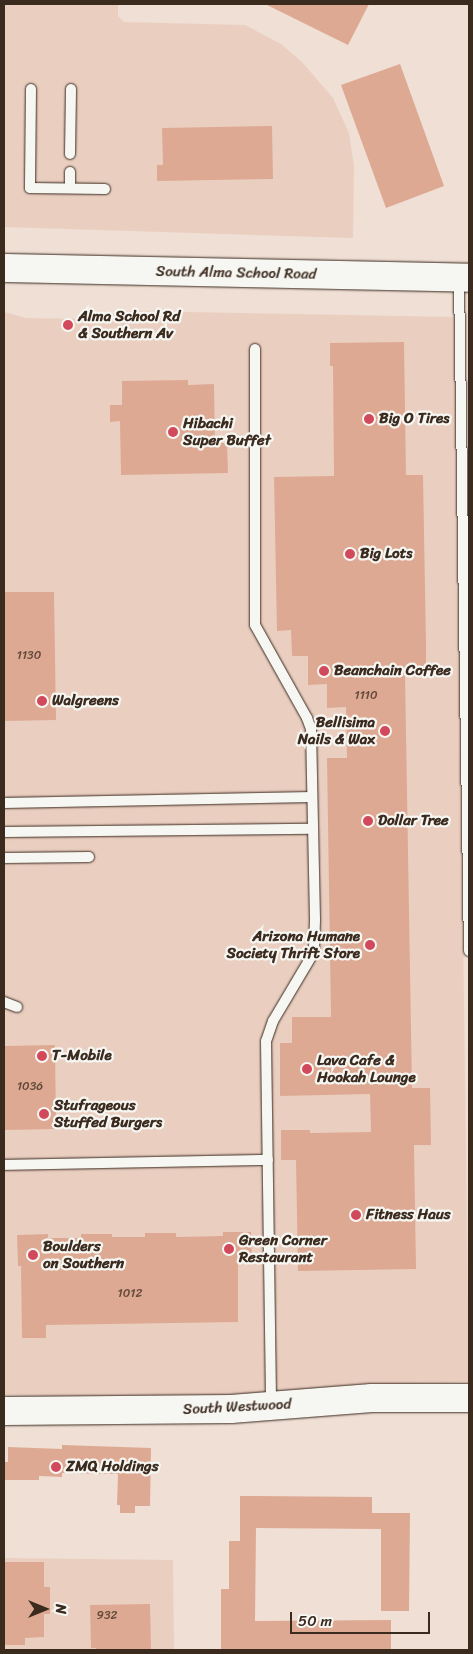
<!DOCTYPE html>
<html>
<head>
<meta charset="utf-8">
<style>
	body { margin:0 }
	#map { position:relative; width:473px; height:1654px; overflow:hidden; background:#efdfd5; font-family:Sriracha,sans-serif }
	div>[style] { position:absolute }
	.built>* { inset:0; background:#eacfc1 }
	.building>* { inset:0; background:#dea992 }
	.roads { filter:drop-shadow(0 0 1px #3b2a1e) drop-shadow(0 0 1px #3b2a1e) }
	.lane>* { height:10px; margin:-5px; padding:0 5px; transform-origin:5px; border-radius:5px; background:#f6f6f2 }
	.secondary>* { height:28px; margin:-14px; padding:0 14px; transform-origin:14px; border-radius:14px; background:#f6f6f2 }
	.dots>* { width:14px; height:14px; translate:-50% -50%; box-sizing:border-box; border:2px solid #f6f6f2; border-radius:50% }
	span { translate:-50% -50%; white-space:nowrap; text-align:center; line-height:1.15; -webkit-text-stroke:4.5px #f6f6f2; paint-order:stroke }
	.number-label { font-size:12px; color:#644a3b }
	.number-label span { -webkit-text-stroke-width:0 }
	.street-label { font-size:15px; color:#3b2a1e }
	.poi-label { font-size:15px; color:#3b2a1e; font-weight:700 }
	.left { translate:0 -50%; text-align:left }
	.right { translate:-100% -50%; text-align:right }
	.frame { position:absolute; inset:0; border:5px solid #3b2a1e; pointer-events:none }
	.north { position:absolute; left:20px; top:1584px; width:50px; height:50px; -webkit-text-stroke:4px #f6f6f2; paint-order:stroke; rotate:90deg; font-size:14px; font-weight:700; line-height:20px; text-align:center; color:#3b2a1e }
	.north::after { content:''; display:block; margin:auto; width:18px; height:22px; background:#3b2a1e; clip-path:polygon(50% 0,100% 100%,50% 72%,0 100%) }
	.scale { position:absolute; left:290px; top:1612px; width:140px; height:22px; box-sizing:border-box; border:2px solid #3b2a1e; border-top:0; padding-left:6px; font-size:15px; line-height:18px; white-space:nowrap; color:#3b2a1e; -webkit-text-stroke:4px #f6f6f2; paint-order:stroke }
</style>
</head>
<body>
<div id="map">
	<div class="built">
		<div style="clip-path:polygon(4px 4px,118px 4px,118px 16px,124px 22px,245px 25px,281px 44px,302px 62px,333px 98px,349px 133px,354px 166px,353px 238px,4px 227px)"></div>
		<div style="clip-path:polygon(130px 311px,455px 317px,469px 1382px,368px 1385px,182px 1399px,4px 1395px,4px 312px,26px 318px,85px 319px)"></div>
		<div style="clip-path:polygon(4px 1558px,173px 1560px,174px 1650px,4px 1650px)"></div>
	</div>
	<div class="building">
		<div style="clip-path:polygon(265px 4px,369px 4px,348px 45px)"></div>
		<div style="clip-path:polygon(400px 64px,444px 186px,386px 208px,341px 85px)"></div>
		<div style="clip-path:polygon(272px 126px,273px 179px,157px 181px,157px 165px,163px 165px,162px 128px)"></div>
		<div style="clip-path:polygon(404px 342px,406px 475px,423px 475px,426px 644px,426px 672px,405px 673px,412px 1088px,430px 1088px,431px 1145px,414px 1145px,416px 1269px,298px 1271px,296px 1160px,281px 1160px,281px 1130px,310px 1130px,310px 1133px,371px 1132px,370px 1094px,280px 1096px,280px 1043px,292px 1043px,292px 1017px,331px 1017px,327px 758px,347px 758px,346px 707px,327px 708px,327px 684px,308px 685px,308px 656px,292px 656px,291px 630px,277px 631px,274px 477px,334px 476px,333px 366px,330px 366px,330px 343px)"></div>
		<div style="clip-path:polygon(188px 380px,188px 385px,214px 384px,215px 443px,227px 443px,228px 473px,121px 475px,120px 421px,110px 422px,110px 405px,122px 405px,122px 381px)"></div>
		<div style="clip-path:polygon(4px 592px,54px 592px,56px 720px,4px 721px)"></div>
		<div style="clip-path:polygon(55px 1045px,56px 1129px,4px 1130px,4px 1046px)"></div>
		<div style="clip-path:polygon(223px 1232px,251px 1232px,252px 1260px,238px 1261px,238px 1322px,46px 1325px,46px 1338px,22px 1338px,21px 1266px,18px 1266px,17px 1235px,48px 1234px,48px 1238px,81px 1238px,81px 1234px,112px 1234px,112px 1237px,145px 1237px,145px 1233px,176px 1233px,176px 1237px,223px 1236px)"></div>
		<div style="clip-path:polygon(62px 1445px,151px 1448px,150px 1506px,135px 1506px,135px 1513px,120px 1513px,120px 1505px,117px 1505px,118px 1474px,62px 1473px,62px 1477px,39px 1476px,39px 1480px,4px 1480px,4px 1462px,8px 1462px,8px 1447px,62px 1449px)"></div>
		<div style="clip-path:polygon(240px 1496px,372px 1497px,372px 1513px,410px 1513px,409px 1611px,381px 1611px,381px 1529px,256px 1528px,255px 1621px,391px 1620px,391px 1650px,221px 1650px,221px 1589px,229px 1589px,229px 1541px,240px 1541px)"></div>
		<div style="clip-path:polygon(4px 1562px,44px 1562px,44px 1587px,50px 1587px,50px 1614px,44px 1614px,44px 1637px,25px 1638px,25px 1645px,4px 1645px)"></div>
		<div style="clip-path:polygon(150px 1604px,151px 1650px,96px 1650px,96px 1648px,91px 1648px,90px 1605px)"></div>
	</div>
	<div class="roads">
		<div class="lane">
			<div style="left:31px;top:89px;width:99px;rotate:90.6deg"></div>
			<div style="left:30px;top:188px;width:75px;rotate:0.8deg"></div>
			<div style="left:70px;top:154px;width:65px;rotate:-89.1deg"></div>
			<div style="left:70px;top:188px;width:16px;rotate:-90deg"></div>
			<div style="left:459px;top:279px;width:672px;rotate:89.15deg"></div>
			<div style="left:255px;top:349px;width:276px;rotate:90deg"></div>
			<div style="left:255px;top:625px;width:107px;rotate:60.8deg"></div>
			<div style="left:307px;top:718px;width:12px;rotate:70deg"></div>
			<div style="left:311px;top:729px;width:191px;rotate:88.8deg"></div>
			<div style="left:315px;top:920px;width:32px;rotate:92deg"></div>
			<div style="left:314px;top:952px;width:80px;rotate:120.7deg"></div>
			<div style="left:273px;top:1021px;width:21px;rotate:109deg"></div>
			<div style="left:266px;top:1041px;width:365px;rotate:89.2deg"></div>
			<div style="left:4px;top:803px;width:308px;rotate:-1.1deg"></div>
			<div style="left:4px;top:832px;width:309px;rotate:-0.6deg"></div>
			<div style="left:4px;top:858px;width:85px;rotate:-0.7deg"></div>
			<div style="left:4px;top:1002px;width:14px;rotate:21deg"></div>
			<div style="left:4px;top:1165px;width:264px;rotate:-1.1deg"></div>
		</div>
		<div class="secondary">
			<div style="left:4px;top:268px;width:465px;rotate:1.2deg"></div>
			<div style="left:4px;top:1411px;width:227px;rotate:-0.5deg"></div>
			<div style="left:231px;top:1409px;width:141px;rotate:-4.5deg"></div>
			<div style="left:372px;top:1398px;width:97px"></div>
		</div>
	</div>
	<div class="dots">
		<div style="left:68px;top:325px;background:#d1495b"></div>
		<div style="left:369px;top:419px;background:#d1495b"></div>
		<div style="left:173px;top:432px;background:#d1495b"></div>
		<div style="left:350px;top:554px;background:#d1495b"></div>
		<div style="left:324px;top:671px;background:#d1495b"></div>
		<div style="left:42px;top:701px;background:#d1495b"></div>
		<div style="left:385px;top:731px;background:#d1495b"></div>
		<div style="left:368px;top:821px;background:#d1495b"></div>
		<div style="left:370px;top:945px;background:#d1495b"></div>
		<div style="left:42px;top:1056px;background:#d1495b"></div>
		<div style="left:307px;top:1069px;background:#d1495b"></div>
		<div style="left:44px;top:1114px;background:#d1495b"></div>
		<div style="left:356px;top:1215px;background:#d1495b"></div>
		<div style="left:229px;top:1249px;background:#d1495b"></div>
		<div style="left:33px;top:1255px;background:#d1495b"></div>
		<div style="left:56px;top:1467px;background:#d1495b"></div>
	</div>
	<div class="number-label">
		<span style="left:29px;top:656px">1130</span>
		<span style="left:366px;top:696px">1110</span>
		<span style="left:30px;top:1087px">1036</span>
		<span style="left:130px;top:1294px">1012</span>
		<span style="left:107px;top:1616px">932</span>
	</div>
	<div class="street-label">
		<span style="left:236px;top:273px;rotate:1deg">South Alma School Road</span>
		<span style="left:237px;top:1407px;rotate:-3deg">South Westwood</span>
	</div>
	<div class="poi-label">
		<span class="left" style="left:78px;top:325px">Alma School Rd<br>&amp; Southern Av</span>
		<span class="left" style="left:379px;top:419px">Big O Tires</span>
		<span class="left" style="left:183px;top:432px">Hibachi<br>Super Buffet</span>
		<span class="left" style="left:360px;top:554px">Big Lots</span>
		<span class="left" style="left:334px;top:671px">Beanchain Coffee</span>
		<span class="left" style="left:52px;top:701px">Walgreens</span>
		<span class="right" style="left:375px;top:731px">Bellisima<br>Nails &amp; Wax</span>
		<span class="left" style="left:378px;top:821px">Dollar Tree</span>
		<span class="right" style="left:360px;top:945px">Arizona Humane<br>Society Thrift Store</span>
		<span class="left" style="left:52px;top:1056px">T-Mobile</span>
		<span class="left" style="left:317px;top:1069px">Lava Cafe &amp;<br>Hookah Lounge</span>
		<span class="left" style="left:54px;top:1114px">Stufrageous<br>Stuffed Burgers</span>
		<span class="left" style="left:366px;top:1215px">Fitness Haus</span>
		<span class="left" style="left:239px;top:1249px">Green Corner<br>Restaurant</span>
		<span class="left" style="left:43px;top:1255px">Boulders<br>on Southern</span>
		<span class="left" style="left:66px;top:1467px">ZMQ Holdings</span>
	</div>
	<div class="frame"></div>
	<div class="north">N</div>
	<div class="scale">50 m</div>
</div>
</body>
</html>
